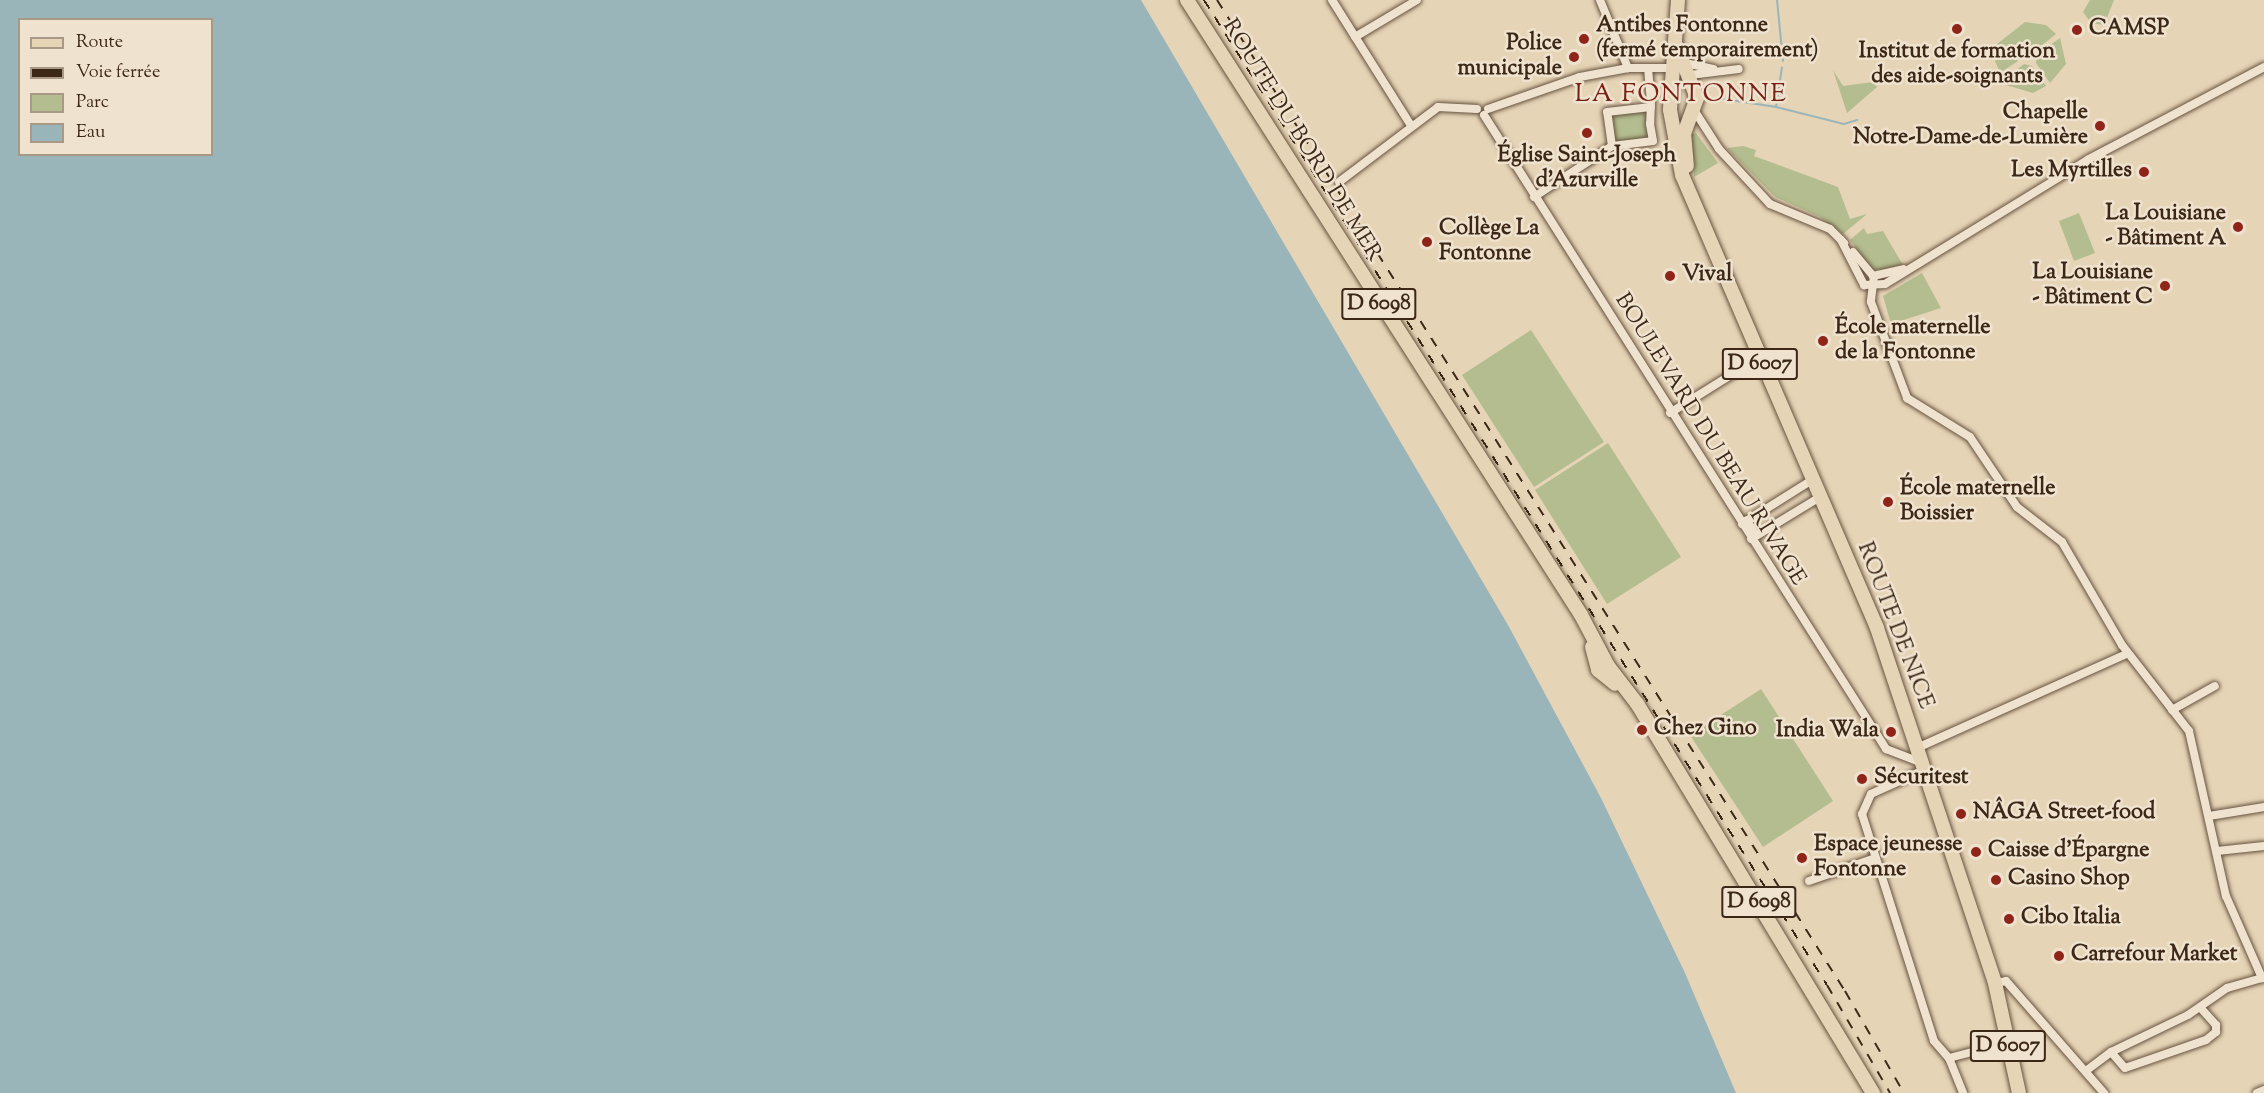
<!DOCTYPE html>
<html>
<head>
<meta charset="utf-8">
<style>
	body { margin:0 }
	#map { position:relative; width:2264px; height:1093px; overflow:hidden; background:#e6d4b7; font-family:"Sorts Mill Goudy",serif }
	div>[style] { position:absolute }
	.green>* { inset:0; background:#b4bd8f }
	.water>* { inset:0; background:#9ab5b9 }
	.stream>* { height:2px; margin:-1px; padding:0 1px; transform-origin:1px; border-radius:1px; background:#9ab5b9 }
	.roads { filter:drop-shadow(0 0 2px #67533f) drop-shadow(0 0 2px #67533f) }
	.street>* { height:8px; margin:-4px; padding:0 4px; transform-origin:4px; border-radius:4px; background:#efe3d0 }
	.primary>* { height:14px; margin:-7px; padding:0 7px; transform-origin:7px; border-radius:7px; background:#e6d4b7 }
	.rail>* { height:2px; margin-top:-1px; transform-origin:0; background:repeating-linear-gradient(90deg,#3d2817 0 10px,transparent 0 20px) }
	.dots>* { width:16px; height:16px; translate:-50% -50%; box-sizing:border-box; border:3px solid #efe3d0; border-radius:50% }
	span { translate:-50% -50%; white-space:nowrap; text-align:center; line-height:1.15; -webkit-text-stroke:5px #efe3d0; paint-order:stroke }
	.shield-label span { padding:2px 4px; background:#efe3d0; border:2px solid; border-radius:4px; -webkit-text-stroke-width:0 }
	.shield-label { font-size:21px; color:#3d2817; font-weight:700 }
	.poi-label { font-size:22px; color:#3d2817; font-weight:700 }
	.left { translate:0 -50%; text-align:left }
	.right { translate:-100% -50%; text-align:right }
	.street-label { font-size:22px; color:#3d2817 }
	.quarter-label { font-size:26px; color:#7a1f14; letter-spacing:1.5px }
	.legend { position:absolute; left:18px; top:18px; width:195px; height:138px; box-sizing:border-box; background:#efe3d0; border:2px solid #a89886; margin:0; padding:8px 10px; list-style:none; font-size:18px; color:#3d2817 }
	.legend li { display:flex; align-items:center; gap:12px; height:30px }
	.legend b { width:30px; border:2px solid #a89886 }
</style>
</head>
<body>
<div id="map">
	<div class="green">
		<div style="clip-path:polygon(2090px 0,2114px 0,2104px 25px,2091px 23px,2083px 12px)"></div>
		<div style="clip-path:polygon(2025px 22px,2046px 25px,2056px 34px,2036px 50px,2024px 41px,2016px 47px,2013px 54px,2018px 61px,2000px 73px,1994px 58px,1997px 44px)"></div>
		<div style="clip-path:polygon(2060px 38px,2066px 64px,2050px 83px,2036px 63px,2037px 54px)"></div>
		<div style="clip-path:polygon(2024px 64px,2032px 66px,2046px 86px,2033px 93px,2006px 85px,2006px 78px)"></div>
		<div style="clip-path:polygon(1833px 70px,1843px 86px,1873px 82px,1877px 87px,1847px 113px)"></div>
		<div style="clip-path:polygon(1646px 111px,1648px 138px,1615px 142px,1612px 115px)"></div>
		<div style="clip-path:polygon(1696px 133px,1718px 163px,1694px 177px,1690px 135px)"></div>
		<div style="clip-path:polygon(1743px 146px,1756px 150px,1754px 156px,1838px 187px,1850px 219px,1867px 214px,1843px 234px,1820px 217px,1775px 197px,1727px 148px)"></div>
		<div style="clip-path:polygon(2079px 213px,2095px 253px,2074px 261px,2059px 221px)"></div>
		<div style="clip-path:polygon(1864px 228px,1867px 234px,1883px 231px,1903px 265px,1890px 271px,1871px 269px,1850px 240px)"></div>
		<div style="clip-path:polygon(1922px 273px,1941px 308px,1891px 324px,1883px 296px)"></div>
		<div style="clip-path:polygon(1531px 330px,1604px 442px,1534px 487px,1462px 375px)"></div>
		<div style="clip-path:polygon(1608px 443px,1681px 557px,1607px 604px,1535px 490px)"></div>
		<div style="clip-path:polygon(1761px 689px,1833px 801px,1763px 847px,1690px 735px)"></div>
	</div>
	<div class="water">
		<div style="clip-path:polygon(evenodd,0 0,1141px 0,1508px 625px,1601px 798px,1685px 973px,1736px 1093px,0 1093px,0 0,20px 20px,212px 20px,212px 154px,20px 154px,20px 20px)"></div>
	</div>
	<div class="stream">
		<div style="left:1777px;top:0;width:61px;rotate:84.4deg"></div>
		<div style="left:1717px;top:98px;width:60px;rotate:8.7deg"></div>
		<div style="left:1776px;top:107px;width:40px;rotate:-81.5deg"></div>
		<div style="left:1776px;top:107px;width:70px;rotate:14deg"></div>
		<div style="left:1844px;top:124px;width:14px;rotate:-17deg"></div>
	</div>
	<div class="roads">
		<div class="street">
			<div style="left:1332px;top:0;width:146px;rotate:57.8deg"></div>
			<div style="left:1600px;top:0;width:74px;rotate:67.6deg"></div>
			<div style="left:1355px;top:37px;width:72px;rotate:-30.8deg"></div>
			<div style="left:1685px;top:63px;width:29px;rotate:12deg"></div>
			<div style="left:1648px;top:68px;width:33px;rotate:85deg"></div>
			<div style="left:1651px;top:101px;width:23px;rotate:92deg"></div>
			<div style="left:1650px;top:124px;width:17px;rotate:80deg"></div>
			<div style="left:1653px;top:141px;width:41px;rotate:173deg"></div>
			<div style="left:1612px;top:146px;width:34px;rotate:-98deg"></div>
			<div style="left:1607px;top:112px;width:44px;rotate:-6.5deg"></div>
			<div style="left:1690px;top:75px;width:49px;rotate:-7deg"></div>
			<div style="left:1488px;top:109px;width:97px;rotate:-19.2deg"></div>
			<div style="left:1580px;top:77px;width:49px;rotate:-10.6deg"></div>
			<div style="left:1628px;top:68px;width:45px"></div>
			<div style="left:1694px;top:110px;width:46px;rotate:57.3deg"></div>
			<div style="left:1719px;top:149px;width:75px;rotate:47.2deg"></div>
			<div style="left:1770px;top:204px;width:65px;rotate:22.6deg"></div>
			<div style="left:1830px;top:229px;width:20px;rotate:45deg"></div>
			<div style="left:1484px;top:115px;width:751px;rotate:57.62deg"></div>
			<div style="left:1886px;top:749px;width:39px;rotate:21deg"></div>
			<div style="left:1339px;top:182px;width:124px;rotate:-37.1deg"></div>
			<div style="left:1438px;top:107px;width:39px;rotate:3deg"></div>
			<div style="left:1534px;top:197px;width:93px;rotate:-33.2deg"></div>
			<div style="left:1841px;top:240px;width:51px;rotate:62.9deg"></div>
			<div style="left:1864px;top:285px;width:21px;rotate:-3deg"></div>
			<div style="left:1885px;top:284px;width:239px;rotate:-31.5deg"></div>
			<div style="left:2089px;top:159px;width:198px;rotate:-27.7deg"></div>
			<div style="left:1853px;top:252px;width:31px;rotate:50deg"></div>
			<div style="left:1873px;top:276px;width:31px;rotate:-13deg"></div>
			<div style="left:1874px;top:276px;width:26px;rotate:97deg"></div>
			<div style="left:1871px;top:302px;width:103px;rotate:69.4deg"></div>
			<div style="left:1907px;top:398px;width:74px;rotate:31.8deg"></div>
			<div style="left:1970px;top:437px;width:84px;rotate:56.1deg"></div>
			<div style="left:2017px;top:507px;width:57px;rotate:37.9deg"></div>
			<div style="left:2062px;top:542px;width:119px;rotate:59.8deg"></div>
			<div style="left:2122px;top:645px;width:109px;rotate:52.1deg"></div>
			<div style="left:2189px;top:731px;width:169px;rotate:77.4deg"></div>
			<div style="left:2226px;top:896px;width:90px;rotate:66.3deg"></div>
			<div style="left:2262px;top:978px;width:36px;rotate:164deg"></div>
			<div style="left:2227px;top:988px;width:47px;rotate:145.3deg"></div>
			<div style="left:2188px;top:1015px;width:85px;rotate:154.3deg"></div>
			<div style="left:2111px;top:1052px;width:31px;rotate:143deg"></div>
			<div style="left:1670px;top:413px;width:104px;rotate:-32deg"></div>
			<div style="left:1747px;top:520px;width:18px;rotate:61deg"></div>
			<div style="left:1742px;top:524px;width:83px;rotate:-32.2deg"></div>
			<div style="left:1751px;top:539px;width:81px;rotate:-31.3deg"></div>
			<div style="left:2172px;top:710px;width:49px;rotate:-29.2deg"></div>
			<div style="left:1917px;top:748px;width:231px;rotate:-24.2deg"></div>
			<div style="left:1924px;top:770px;width:58px;rotate:155.6deg"></div>
			<div style="left:1871px;top:794px;width:22px;rotate:114deg"></div>
			<div style="left:1862px;top:814px;width:238px;rotate:72.4deg"></div>
			<div style="left:1934px;top:1041px;width:23px;rotate:49deg"></div>
			<div style="left:1949px;top:1058px;width:38px;rotate:68deg"></div>
			<div style="left:2209px;top:816px;width:56px;rotate:-9.3deg"></div>
			<div style="left:2217px;top:851px;width:47px;rotate:-6.1deg"></div>
			<div style="left:1809px;top:881px;width:70px;rotate:-19.2deg"></div>
			<div style="left:1995px;top:983px;width:11px;rotate:-10deg"></div>
			<div style="left:2006px;top:981px;width:149px;rotate:48.8deg"></div>
			<div style="left:2111px;top:1052px;width:21px;rotate:49deg"></div>
			<div style="left:2125px;top:1068px;width:86px;rotate:-19.1deg"></div>
			<div style="left:2206px;top:1040px;width:13px;rotate:-39deg"></div>
			<div style="left:2216px;top:1032px;width:7px;rotate:-90deg"></div>
			<div style="left:2216px;top:1025px;width:24px;rotate:-132deg"></div>
			<div style="left:1949px;top:1058px;width:60px;rotate:-14.5deg"></div>
			<div style="left:2257px;top:1093px;width:8px;rotate:-23deg"></div>
		</div>
		<div class="primary">
			<div style="left:1187px;top:0;width:730px;rotate:57.35deg"></div>
			<div style="left:1581px;top:615px;width:58px;rotate:62.1deg"></div>
			<div style="left:1608px;top:666px;width:49px;rotate:52.4deg"></div>
			<div style="left:1638px;top:705px;width:454px;rotate:58.8deg"></div>
			<div style="left:1678px;top:0;width:110px;rotate:94.2deg"></div>
			<div style="left:1670px;top:110px;width:66px;rotate:79.5deg"></div>
			<div style="left:1682px;top:175px;width:493px;rotate:66.7deg"></div>
			<div style="left:1877px;top:628px;width:374px;rotate:71.6deg"></div>
			<div style="left:1995px;top:983px;width:113px;rotate:77.7deg"></div>
			<div style="left:1676px;top:45px;width:57px;rotate:68.4deg"></div>
			<div style="left:1697px;top:98px;width:37px;rotate:110deg"></div>
			<div style="left:1684px;top:133px;width:33px;rotate:85deg"></div>
			<div style="left:1592px;top:647px;width:24px;rotate:75deg"></div>
			<div style="left:1598px;top:670px;width:22px;rotate:39deg"></div>
		</div>
	</div>
	<div class="rail">
		<div style="left:1204px;top:0;width:1165px;rotate:57.69deg"></div>
		<div style="left:1827px;top:985px;width:125px;rotate:59.7deg"></div>
		<div style="left:1217px;top:0;width:1173px;rotate:57.64deg"></div>
		<div style="left:1845px;top:991px;width:118px;rotate:60deg"></div>
	</div>
	<div class="dots">
		<div style="left:1957px;top:29px;background:#8f2418"></div>
		<div style="left:2077px;top:30px;background:#8f2418"></div>
		<div style="left:1584px;top:39px;background:#8f2418"></div>
		<div style="left:1574px;top:57px;background:#8f2418"></div>
		<div style="left:2100px;top:126px;background:#8f2418"></div>
		<div style="left:1587px;top:133px;background:#8f2418"></div>
		<div style="left:2144px;top:172px;background:#8f2418"></div>
		<div style="left:2238px;top:227px;background:#8f2418"></div>
		<div style="left:1427px;top:242px;background:#8f2418"></div>
		<div style="left:1670px;top:276px;background:#8f2418"></div>
		<div style="left:2165px;top:286px;background:#8f2418"></div>
		<div style="left:1823px;top:341px;background:#8f2418"></div>
		<div style="left:1888px;top:502px;background:#8f2418"></div>
		<div style="left:1642px;top:730px;background:#8f2418"></div>
		<div style="left:1891px;top:732px;background:#8f2418"></div>
		<div style="left:1862px;top:779px;background:#8f2418"></div>
		<div style="left:1961px;top:814px;background:#8f2418"></div>
		<div style="left:1976px;top:852px;background:#8f2418"></div>
		<div style="left:1802px;top:858px;background:#8f2418"></div>
		<div style="left:1996px;top:880px;background:#8f2418"></div>
		<div style="left:2009px;top:919px;background:#8f2418"></div>
		<div style="left:2059px;top:956px;background:#8f2418"></div>
	</div>
	<div class="shield-label">
		<span style="left:1379px;top:304px">D 6098</span>
		<span style="left:1760px;top:364px">D 6007</span>
		<span style="left:1759px;top:902px">D 6098</span>
		<span style="left:2008px;top:1046px">D 6007</span>
	</div>
	<div class="poi-label">
		<span class="left" style="left:1596px;top:39px">Antibes Fontonne<br>(fermé temporairement)</span>
		<span class="left" style="left:2089px;top:30px">CAMSP</span>
		<span class="right" style="left:1562px;top:57px">Police<br>municipale</span>
		<span style="left:1957px;top:65px">Institut de formation<br>des aide-soignants</span>
		<span class="right" style="left:2088px;top:126px">Chapelle<br>Notre-Dame-de-Lumière</span>
		<span style="left:1587px;top:169px">Église Saint-Joseph<br>d'Azurville</span>
		<span class="right" style="left:2132px;top:172px">Les Myrtilles</span>
		<span class="right" style="left:2226px;top:227px">La Louisiane<br>- Bâtiment A</span>
		<span class="left" style="left:1439px;top:242px">Collège La<br>Fontonne</span>
		<span class="right" style="left:2153px;top:286px">La Louisiane<br>- Bâtiment C</span>
		<span class="left" style="left:1682px;top:276px">Vival</span>
		<span class="left" style="left:1835px;top:341px">École maternelle<br>de la Fontonne</span>
		<span class="left" style="left:1900px;top:502px">École maternelle<br>Boissier</span>
		<span class="left" style="left:1654px;top:730px">Chez Gino</span>
		<span class="right" style="left:1879px;top:732px">India Wala</span>
		<span class="left" style="left:1874px;top:779px">Sécuritest</span>
		<span class="left" style="left:1973px;top:814px">NÂGA Street-food</span>
		<span class="left" style="left:1814px;top:858px">Espace jeunesse<br>Fontonne</span>
		<span class="left" style="left:1988px;top:852px">Caisse d'Épargne</span>
		<span class="left" style="left:2008px;top:880px">Casino Shop</span>
		<span class="left" style="left:2021px;top:919px">Cibo Italia</span>
		<span class="left" style="left:2071px;top:956px">Carrefour Market</span>
	</div>
	<div class="street-label">
		<span style="left:1301px;top:141px;rotate:58deg">ROUTE DU BORD DE MER</span>
		<span style="left:1709px;top:440px;rotate:58deg">BOULEVARD DU BEAU RIVAGE</span>
		<span style="left:1894px;top:626px;rotate:69deg">ROUTE DE NICE</span>
	</div>
	<div class="quarter-label">
		<span style="left:1681px;top:95px">LA FONTONNE</span>
	</div>
	<ul class="legend">
	<li><b style="height:8px;background:#e6d4b7"></b>Route</li>
	<li><b style="height:8px;background:#3d2817"></b>Voie ferrée</li>
	<li><b style="height:16px;background:#b4bd8f"></b>Parc</li>
	<li><b style="height:16px;background:#9ab5b9"></b>Eau</li>
	</ul>
</div>
</body>
</html>
